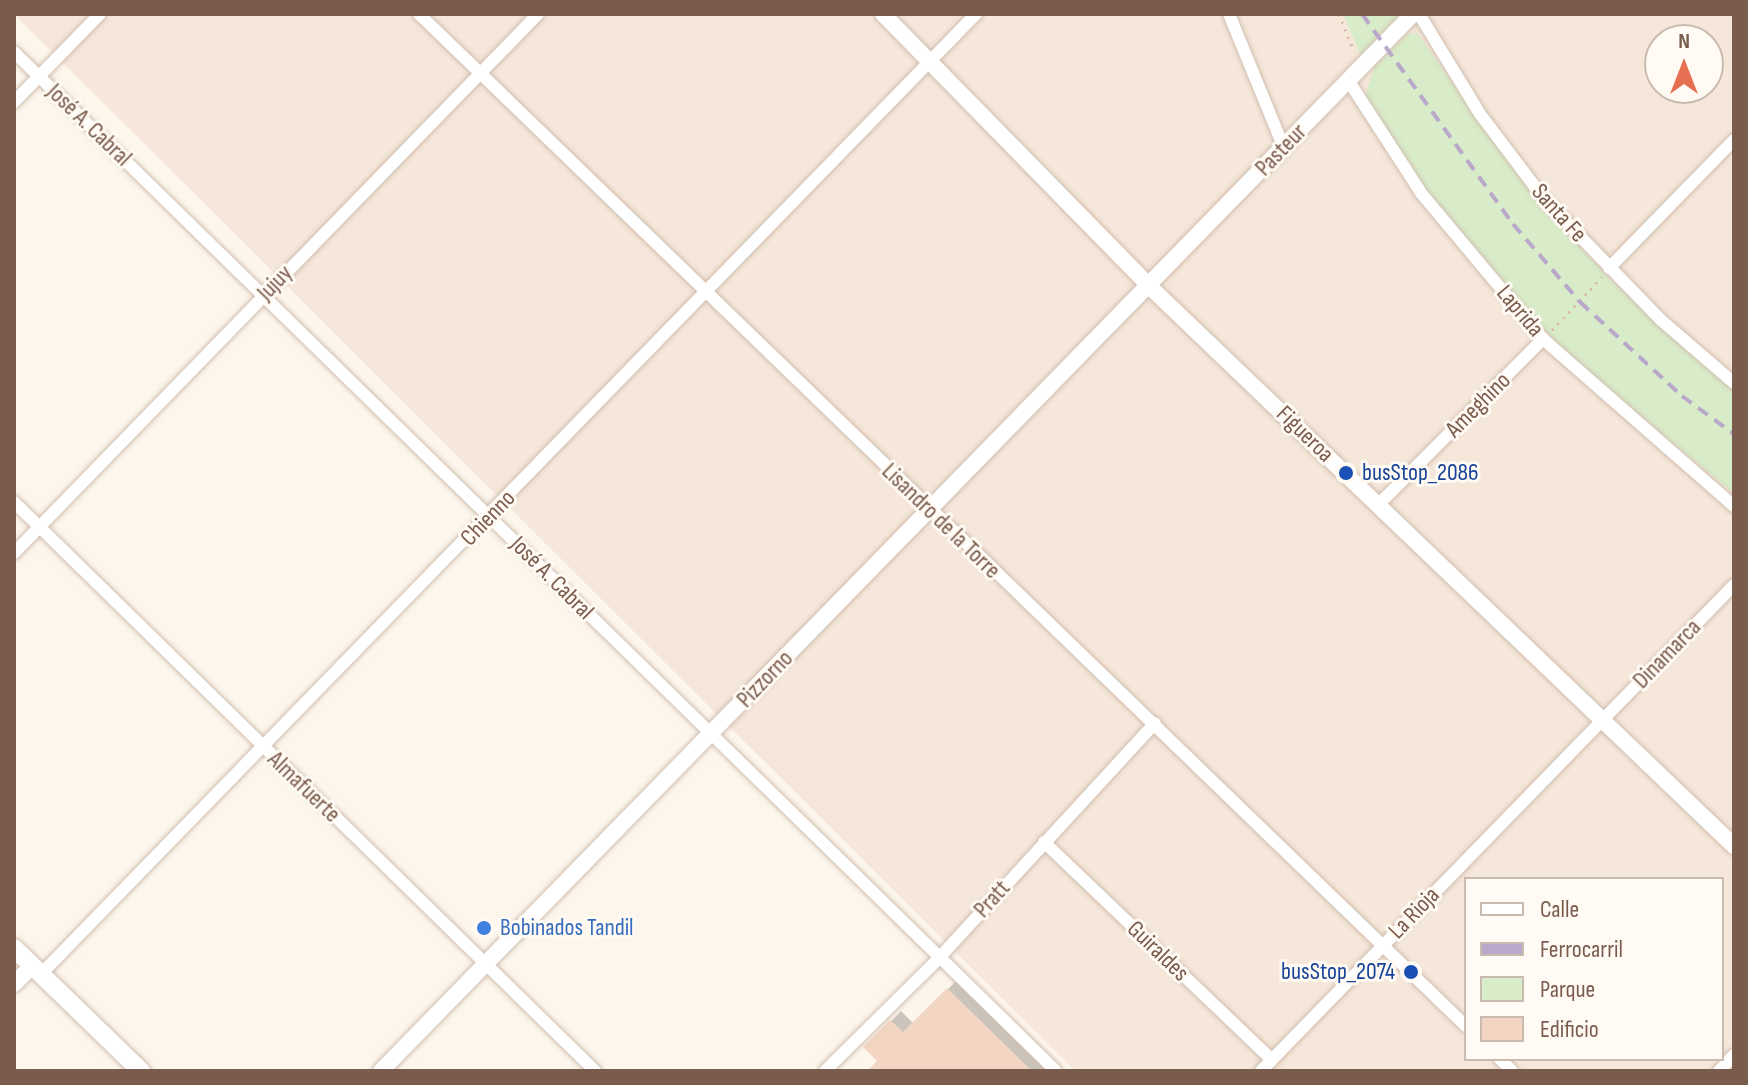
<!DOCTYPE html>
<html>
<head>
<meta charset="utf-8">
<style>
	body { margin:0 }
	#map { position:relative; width:1748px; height:1085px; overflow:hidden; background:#fdf6ec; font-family:"Sofia Sans Condensed",sans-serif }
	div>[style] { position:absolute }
	.residential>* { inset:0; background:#f5e8da }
	.green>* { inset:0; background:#d8ecc9 }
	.shadow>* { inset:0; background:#0003 }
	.building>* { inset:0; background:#f3d5c3 }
	.path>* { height:3px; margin-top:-1.5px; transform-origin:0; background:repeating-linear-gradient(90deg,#d9b8a5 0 2px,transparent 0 8px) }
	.roads { filter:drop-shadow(0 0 2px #d1beb0) drop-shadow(0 0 2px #d1beb0) }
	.minor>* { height:12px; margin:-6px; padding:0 6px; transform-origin:6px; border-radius:6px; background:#fff }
	.tertiary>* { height:16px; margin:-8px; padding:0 8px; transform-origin:8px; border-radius:8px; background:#fff }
	.secondary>* { height:18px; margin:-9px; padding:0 9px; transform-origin:9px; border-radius:9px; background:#fff }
	.rail>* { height:4px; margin-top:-2px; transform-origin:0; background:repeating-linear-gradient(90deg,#b9a8c9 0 12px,transparent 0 20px) }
	.dots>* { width:22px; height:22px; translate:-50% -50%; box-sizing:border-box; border:4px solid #fffaf3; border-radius:50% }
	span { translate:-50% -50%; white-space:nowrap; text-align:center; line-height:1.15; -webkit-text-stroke:6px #fffaf3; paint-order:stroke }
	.street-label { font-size:24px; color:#7a5c4d }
	.transit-label { font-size:24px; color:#164399 }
	.left { translate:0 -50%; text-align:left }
	.right { translate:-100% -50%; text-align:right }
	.shop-label { font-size:24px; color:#366cbe }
	.frame { position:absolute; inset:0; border:16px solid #7a5c4d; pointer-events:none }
	.legend { position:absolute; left:1464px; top:877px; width:260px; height:184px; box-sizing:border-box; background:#fffaf3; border:2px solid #cabbb1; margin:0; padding:10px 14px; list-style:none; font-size:24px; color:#7a5c4d }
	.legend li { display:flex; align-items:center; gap:16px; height:40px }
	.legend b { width:40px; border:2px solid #cabbb1 }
	.north { position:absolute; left:1644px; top:24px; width:80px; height:80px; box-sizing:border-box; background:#fffaf3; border:2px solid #cabbb1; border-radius:50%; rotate:0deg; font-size:22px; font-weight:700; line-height:32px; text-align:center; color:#7a5c4d }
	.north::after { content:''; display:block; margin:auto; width:28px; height:36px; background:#e76f51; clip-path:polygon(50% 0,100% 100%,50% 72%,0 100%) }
</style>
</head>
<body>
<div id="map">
	<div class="residential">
		<div style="clip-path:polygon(evenodd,14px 14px,1734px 14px,1734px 1071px,1075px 1071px,14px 14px,1660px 40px,1708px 40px,1708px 88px,1660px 88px,1660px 40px,14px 14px,1466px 879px,1722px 879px,1722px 1059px,1466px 1059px,1466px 879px)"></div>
	</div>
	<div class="green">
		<div style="clip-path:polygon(1343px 14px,1403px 14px,1361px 56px)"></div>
		<div style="clip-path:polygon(1417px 33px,1536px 200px,1615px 284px,1734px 388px,1734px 494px,1561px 349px,1427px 191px,1365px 95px,1375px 65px,1408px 34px)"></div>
	</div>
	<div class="shadow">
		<div style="clip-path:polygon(958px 979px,1051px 1071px,870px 1071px,880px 1061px,866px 1047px,901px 1011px,914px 1024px)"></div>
	</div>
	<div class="building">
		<div style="clip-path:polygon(947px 988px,1032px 1071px,867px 1071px,877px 1061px,863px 1047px,890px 1020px,903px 1032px)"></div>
	</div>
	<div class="path">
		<div style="left:1339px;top:14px;width:40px;rotate:68deg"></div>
		<div style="left:1552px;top:330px;width:73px;rotate:-46.7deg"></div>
	</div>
	<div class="roads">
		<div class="minor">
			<div style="left:419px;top:14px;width:1456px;rotate:44.03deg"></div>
			<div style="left:1229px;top:14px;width:145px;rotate:67.7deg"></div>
			<div style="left:1419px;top:14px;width:117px;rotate:58.6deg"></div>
			<div style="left:1480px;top:114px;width:108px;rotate:52.9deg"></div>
			<div style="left:1545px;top:200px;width:167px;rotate:46deg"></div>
			<div style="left:1661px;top:320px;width:96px;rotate:40.8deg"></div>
			<div style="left:14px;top:52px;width:1457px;rotate:44.36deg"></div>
			<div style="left:1348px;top:80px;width:135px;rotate:57.1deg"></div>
			<div style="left:1421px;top:193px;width:190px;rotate:50.1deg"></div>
			<div style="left:1543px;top:339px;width:254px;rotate:41.2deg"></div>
			<div style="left:14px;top:102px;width:123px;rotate:-45.7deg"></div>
			<div style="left:1609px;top:268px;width:179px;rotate:-45.7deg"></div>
			<div style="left:14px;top:502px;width:813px;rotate:44.4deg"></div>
			<div style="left:1379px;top:504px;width:233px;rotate:-45.2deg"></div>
			<div style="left:14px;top:553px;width:752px;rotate:-45.81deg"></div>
			<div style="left:1044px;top:842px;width:315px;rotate:43.7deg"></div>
			<div style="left:42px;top:973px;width:1339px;rotate:-45.76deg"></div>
			<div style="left:1500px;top:1059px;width:17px;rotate:45deg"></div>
			<div style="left:825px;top:1071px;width:161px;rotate:-44.7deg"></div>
			<div style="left:939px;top:958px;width:319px;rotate:-47.4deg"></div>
			<div style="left:1261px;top:1071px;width:678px;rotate:-45.78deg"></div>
			<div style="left:1719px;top:1071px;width:22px;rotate:-47deg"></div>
		</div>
		<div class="tertiary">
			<div style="left:883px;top:14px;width:380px;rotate:45.6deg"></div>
			<div style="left:1149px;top:286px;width:810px;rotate:43.75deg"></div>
			<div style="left:14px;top:984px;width:25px;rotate:-45deg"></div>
			<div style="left:381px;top:1071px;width:1477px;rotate:-45.69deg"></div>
		</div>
		<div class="secondary">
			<div style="left:14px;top:948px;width:177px;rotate:44.1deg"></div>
		</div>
	</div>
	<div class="rail">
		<div style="left:1362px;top:14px;width:259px;rotate:54.3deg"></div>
		<div style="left:1513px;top:224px;width:103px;rotate:49.3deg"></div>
		<div style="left:1580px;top:302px;width:139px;rotate:42.7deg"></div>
		<div style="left:1682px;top:396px;width:64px;rotate:36.2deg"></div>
	</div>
	<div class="dots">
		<div style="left:1346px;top:473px;background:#1a4fb4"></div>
		<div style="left:484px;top:928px;background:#3f7fe0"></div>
		<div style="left:1411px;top:972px;background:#1a4fb4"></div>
	</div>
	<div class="street-label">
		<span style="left:89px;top:125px;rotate:44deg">José A. Cabral</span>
		<span style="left:1281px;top:150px;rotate:-46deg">Pasteur</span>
		<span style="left:1559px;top:213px;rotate:48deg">Santa Fe</span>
		<span style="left:275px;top:283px;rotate:-46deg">Jujuy</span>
		<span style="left:1520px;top:311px;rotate:50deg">Laprida</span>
		<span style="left:1478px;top:405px;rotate:-45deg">Ameghino</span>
		<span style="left:1305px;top:434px;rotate:44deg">Figueroa</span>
		<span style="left:488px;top:518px;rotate:-46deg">Chienno</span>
		<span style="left:941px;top:521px;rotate:44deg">Lisandro de la Torre</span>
		<span style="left:552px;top:578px;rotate:45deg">José A. Cabral</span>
		<span style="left:1667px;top:654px;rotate:-46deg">Dinamarca</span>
		<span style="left:765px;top:679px;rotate:-46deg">Pizzorno</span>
		<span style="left:304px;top:787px;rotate:44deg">Almafuerte</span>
		<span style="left:992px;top:899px;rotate:-48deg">Pratt</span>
		<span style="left:1414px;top:913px;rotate:-46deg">La Rioja</span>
		<span style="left:1158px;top:951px;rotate:44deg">Guiraldes</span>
	</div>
	<div class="transit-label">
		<span class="left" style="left:1362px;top:473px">busStop_2086</span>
		<span class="right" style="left:1395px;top:972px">busStop_2074</span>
	</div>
	<div class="shop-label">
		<span class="left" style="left:500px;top:928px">Bobinados Tandil</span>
	</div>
	<div class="frame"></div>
	<ul class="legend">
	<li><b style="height:10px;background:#fff"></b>Calle</li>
	<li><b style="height:10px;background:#b9a8c9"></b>Ferrocarril</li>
	<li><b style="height:22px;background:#d8ecc9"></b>Parque</li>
	<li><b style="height:22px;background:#f3d5c3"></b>Edificio</li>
	</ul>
	<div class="north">N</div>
</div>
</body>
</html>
